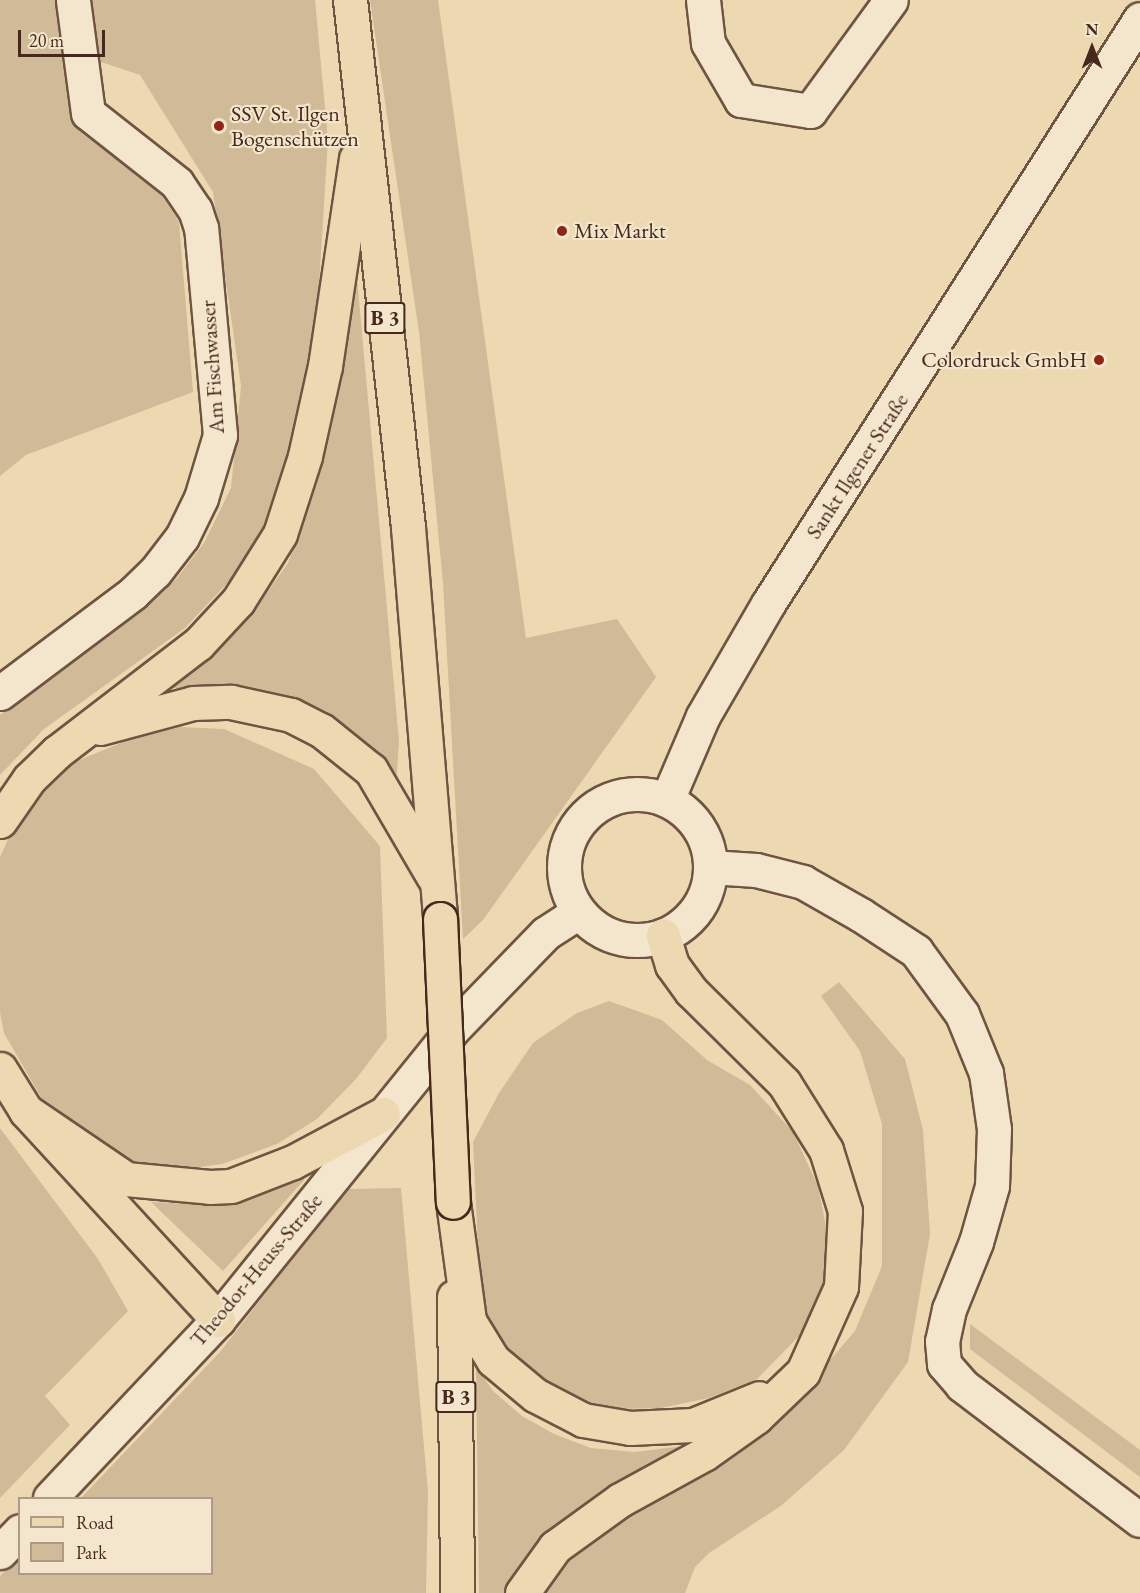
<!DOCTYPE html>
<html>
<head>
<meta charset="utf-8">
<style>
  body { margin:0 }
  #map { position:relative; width:1140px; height:1593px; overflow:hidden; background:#ecd8b1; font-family:"EB Garamond",serif }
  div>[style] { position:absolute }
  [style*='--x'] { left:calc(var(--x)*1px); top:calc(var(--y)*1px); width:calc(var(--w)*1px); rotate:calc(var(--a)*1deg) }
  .green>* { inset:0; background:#d0ba98 }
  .roads { filter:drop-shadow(2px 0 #705442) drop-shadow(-2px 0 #705442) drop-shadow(0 2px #705442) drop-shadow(0 -2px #705442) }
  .minor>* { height:33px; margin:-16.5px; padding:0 16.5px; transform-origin:16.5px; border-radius:16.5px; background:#f3e6cc }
  .minor>.ring { margin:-16.5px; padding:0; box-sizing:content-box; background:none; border:33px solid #f3e6cc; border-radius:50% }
  .major>* { height:33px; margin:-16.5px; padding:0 16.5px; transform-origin:16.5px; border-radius:16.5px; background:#ecd8b1 }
  .bridges { filter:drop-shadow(2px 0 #46281d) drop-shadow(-2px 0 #46281d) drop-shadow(0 2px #46281d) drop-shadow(0 -2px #46281d) }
  .major-bridge>* { height:33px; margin:-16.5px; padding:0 16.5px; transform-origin:16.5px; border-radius:16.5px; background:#ecd8b1 }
  .dots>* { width:16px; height:16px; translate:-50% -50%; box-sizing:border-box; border:3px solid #f3e6cc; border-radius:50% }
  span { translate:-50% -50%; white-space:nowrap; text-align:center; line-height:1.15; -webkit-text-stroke:4.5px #f3e6cc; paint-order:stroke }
  .shield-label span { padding:2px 4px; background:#f3e6cc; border:2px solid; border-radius:4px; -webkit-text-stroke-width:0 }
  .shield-label { font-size:21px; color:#46281d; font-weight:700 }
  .poi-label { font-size:22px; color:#46281d }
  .left { translate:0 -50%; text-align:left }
  .right { translate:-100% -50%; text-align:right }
  .street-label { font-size:22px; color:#46281d }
  .legend { position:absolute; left:18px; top:1497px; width:195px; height:78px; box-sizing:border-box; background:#f3e6cc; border:2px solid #ae9a86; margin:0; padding:8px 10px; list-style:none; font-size:18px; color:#46281d }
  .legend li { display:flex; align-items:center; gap:12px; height:30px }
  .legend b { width:30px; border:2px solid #ae9a86 }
  .north { position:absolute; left:1062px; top:18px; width:60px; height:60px; -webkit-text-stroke:4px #f3e6cc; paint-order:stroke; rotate:0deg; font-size:16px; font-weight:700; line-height:24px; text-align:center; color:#46281d }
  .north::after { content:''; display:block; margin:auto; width:21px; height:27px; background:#46281d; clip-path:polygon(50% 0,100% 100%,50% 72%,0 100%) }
  .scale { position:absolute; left:18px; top:30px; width:87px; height:27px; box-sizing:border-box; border:3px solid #46281d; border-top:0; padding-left:8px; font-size:18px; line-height:21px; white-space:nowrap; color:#46281d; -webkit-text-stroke:4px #f3e6cc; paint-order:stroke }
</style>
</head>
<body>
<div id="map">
  <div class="green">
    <i style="clip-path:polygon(0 0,315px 0,328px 140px,318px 302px,298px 421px,284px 478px,260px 536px,234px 576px,185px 628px,44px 729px,0 775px,0 715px,58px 668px,147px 607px,177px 578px,204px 543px,231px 488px,241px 386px,213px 192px,140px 75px,95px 60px,101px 102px,179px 222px,193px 392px,26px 455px,0 476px)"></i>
    <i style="clip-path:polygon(370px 0,438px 0,526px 638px,617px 619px,656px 677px,483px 920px,463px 939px,443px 583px,419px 332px)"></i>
    <i style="clip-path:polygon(356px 267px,399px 741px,396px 786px,380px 765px,164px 684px,214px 650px,256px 608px,288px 563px,309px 505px,328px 429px,350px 268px)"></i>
    <i style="clip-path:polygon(180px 727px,224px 729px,314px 769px,380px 846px,387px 1038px,356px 1079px,317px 1119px,277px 1144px,222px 1164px,171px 1171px,105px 1153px,47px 1108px,4px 1033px,0 1012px,0 857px,17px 820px,72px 763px,133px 738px)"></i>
    <i style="clip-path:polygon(839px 982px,905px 1059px,923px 1130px,930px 1234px,908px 1362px,844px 1450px,782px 1505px,709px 1553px,695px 1567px,685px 1593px,537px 1593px,569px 1552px,798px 1397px,855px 1331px,882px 1266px,882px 1124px,860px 1051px,821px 996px)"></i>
    <i style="clip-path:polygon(609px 1001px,662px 1020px,707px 1060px,750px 1085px,793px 1132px,818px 1186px,828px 1237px,825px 1289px,799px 1336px,757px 1379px,709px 1398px,661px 1408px,615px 1409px,572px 1399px,528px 1373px,503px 1349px,481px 1311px,473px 1142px,499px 1093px,533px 1043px,577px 1013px)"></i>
    <i style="clip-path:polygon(0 1128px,98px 1259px,128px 1311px,45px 1396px,70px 1425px,0 1498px)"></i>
    <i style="clip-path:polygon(303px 1176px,304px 1180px,223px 1271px,151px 1202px,211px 1205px,245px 1199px)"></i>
    <i style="clip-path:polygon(401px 1188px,428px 1492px,426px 1593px,0 1593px,0 1576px,19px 1557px,20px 1574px,212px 1574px,212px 1498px,81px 1498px,220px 1352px,347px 1189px)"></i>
    <i style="clip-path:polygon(970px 1324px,1140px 1450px,1140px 1477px,970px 1349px)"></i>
    <i style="clip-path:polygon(476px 1366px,493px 1391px,522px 1416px,554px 1434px,591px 1448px,635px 1452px,683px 1446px,506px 1593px,479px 1593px)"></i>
  </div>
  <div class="roads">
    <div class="minor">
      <i style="--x:703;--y:0;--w:43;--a:83.4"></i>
      <i style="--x:708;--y:43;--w:66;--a:59.9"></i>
      <i style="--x:741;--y:100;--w:70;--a:9.1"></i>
      <i style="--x:810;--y:111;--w:137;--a:-53.9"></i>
      <i style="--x:0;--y:693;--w:166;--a:-36.9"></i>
      <i style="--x:133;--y:593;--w:30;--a:-44"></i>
      <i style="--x:155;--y:572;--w:44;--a:-52.4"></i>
      <i style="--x:182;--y:537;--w:43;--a:-64"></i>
      <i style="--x:201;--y:498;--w:66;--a:-73.2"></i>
      <i style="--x:220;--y:435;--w:208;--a:-95.2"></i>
      <i style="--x:201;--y:228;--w:19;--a:-108"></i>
      <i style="--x:195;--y:210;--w:32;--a:-124"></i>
      <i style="--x:177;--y:183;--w:113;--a:-141.8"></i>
      <i style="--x:88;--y:113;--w:114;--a:-97.6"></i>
      <i class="ring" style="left:564px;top:794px;width:113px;height:113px"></i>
      <i style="--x:667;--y:800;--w:91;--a:-66.8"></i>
      <i style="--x:703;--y:716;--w:129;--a:-59.9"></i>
      <i style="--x:768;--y:604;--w:693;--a:-57.55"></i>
      <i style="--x:710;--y:867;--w:46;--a:3.7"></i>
      <i style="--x:756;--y:870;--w:49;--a:14.3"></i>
      <i style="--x:803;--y:882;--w:67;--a:29.6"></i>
      <i style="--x:861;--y:915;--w:66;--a:33.2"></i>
      <i style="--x:916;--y:951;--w:78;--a:53.9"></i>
      <i style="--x:962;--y:1014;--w:64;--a:67.9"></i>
      <i style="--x:986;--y:1073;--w:57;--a:81.9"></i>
      <i style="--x:994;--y:1129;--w:57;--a:92"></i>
      <i style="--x:992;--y:1186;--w:58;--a:105.9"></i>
      <i style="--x:976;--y:1242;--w:72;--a:111.9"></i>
      <i style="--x:949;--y:1309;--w:33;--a:102"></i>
      <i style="--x:942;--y:1341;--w:23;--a:85"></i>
      <i style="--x:944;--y:1364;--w:28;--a:49"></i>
      <i style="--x:962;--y:1385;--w:223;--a:37.2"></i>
      <i style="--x:50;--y:1498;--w:245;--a:-46.7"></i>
      <i style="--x:218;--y:1320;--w:371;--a:-51.1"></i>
      <i style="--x:451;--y:1031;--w:136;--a:-45.9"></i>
      <i style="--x:546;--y:933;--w:38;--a:-33"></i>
      <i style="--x:0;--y:1552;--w:29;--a:-46"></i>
    </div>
    <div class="major">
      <i style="--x:350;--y:0;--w:530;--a:83.72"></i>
      <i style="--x:408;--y:527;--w:393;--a:85.3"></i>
      <i style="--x:100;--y:728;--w:96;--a:-15"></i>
      <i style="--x:193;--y:703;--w:38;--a:-2"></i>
      <i style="--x:231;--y:702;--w:61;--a:12.2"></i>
      <i style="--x:291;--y:715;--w:34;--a:27"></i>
      <i style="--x:321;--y:730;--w:64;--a:38.7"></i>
      <i style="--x:371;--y:770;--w:123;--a:59.7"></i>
      <i style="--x:0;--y:821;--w:51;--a:-55.4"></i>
      <i style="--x:29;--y:779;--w:39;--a:-44"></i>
      <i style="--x:57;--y:752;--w:178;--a:-37.5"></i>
      <i style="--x:198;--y:644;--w:59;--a:-47.1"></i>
      <i style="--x:238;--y:601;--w:79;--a:-57.9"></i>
      <i style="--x:280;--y:534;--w:82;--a:-72.2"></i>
      <i style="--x:305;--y:456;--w:92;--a:-77.5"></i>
      <i style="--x:325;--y:366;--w:210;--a:-81.5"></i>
      <i style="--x:0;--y:1069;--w:49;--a:58.2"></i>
      <i style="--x:26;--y:1111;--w:284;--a:47.4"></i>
      <i style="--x:26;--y:1111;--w:121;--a:34.2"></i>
      <i style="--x:126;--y:1179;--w:84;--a:5.4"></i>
      <i style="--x:210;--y:1187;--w:21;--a:-3"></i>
      <i style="--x:231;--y:1186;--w:66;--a:-21.2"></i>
      <i style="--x:293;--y:1162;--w:102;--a:-28.1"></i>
      <i style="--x:453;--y:1202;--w:120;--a:82.3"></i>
      <i style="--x:469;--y:1321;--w:46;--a:58.4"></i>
      <i style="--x:493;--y:1360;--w:55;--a:39.8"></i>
      <i style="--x:535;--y:1395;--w:54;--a:27.5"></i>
      <i style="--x:583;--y:1420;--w:48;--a:9.7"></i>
      <i style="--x:630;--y:1428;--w:63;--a:-2.7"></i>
      <i style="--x:693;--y:1425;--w:71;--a:-22.2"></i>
      <i style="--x:454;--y:1297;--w:296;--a:89.4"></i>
      <i style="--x:522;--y:1593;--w:57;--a:-54.3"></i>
      <i style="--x:555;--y:1547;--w:80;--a:-35.9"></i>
      <i style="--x:620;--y:1500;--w:96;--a:-28.7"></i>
      <i style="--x:704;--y:1454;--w:64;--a:-35.4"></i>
      <i style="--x:756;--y:1417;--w:65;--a:-43.8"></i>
      <i style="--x:803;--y:1372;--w:93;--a:-65.9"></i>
      <i style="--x:841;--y:1287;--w:76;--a:-87"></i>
      <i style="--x:845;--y:1211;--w:64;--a:-107.3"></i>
      <i style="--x:826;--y:1150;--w:79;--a:-122.1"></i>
      <i style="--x:784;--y:1083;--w:131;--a:-135.3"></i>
      <i style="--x:691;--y:991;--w:32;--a:-126"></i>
      <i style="--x:672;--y:965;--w:31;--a:-107"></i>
    </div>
  </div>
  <div class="bridges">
    <div class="major-bridge">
      <i style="--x:440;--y:919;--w:283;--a:87.4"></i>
    </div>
  </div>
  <div class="dots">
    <i style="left:219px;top:126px;background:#8f2418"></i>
    <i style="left:562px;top:231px;background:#8f2418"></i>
    <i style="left:1099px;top:360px;background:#8f2418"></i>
  </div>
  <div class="shield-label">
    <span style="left:385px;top:318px">B 3</span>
    <span style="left:456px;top:1397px">B 3</span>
  </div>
  <div class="poi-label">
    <span class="left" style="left:231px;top:126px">SSV St. Ilgen<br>Bogenschützen</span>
    <span class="left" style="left:574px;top:231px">Mix Markt</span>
    <span class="right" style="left:1087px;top:360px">Colordruck GmbH</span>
  </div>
  <div class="street-label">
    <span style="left:212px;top:367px;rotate:-94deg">Am Fischwasser</span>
    <span style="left:857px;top:466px;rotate:-57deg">Sankt Ilgener Straße</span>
    <span style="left:256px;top:1270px;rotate:-50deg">Theodor-Heuss-Straße</span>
  </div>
  <ul class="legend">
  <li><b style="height:8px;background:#ecd8b1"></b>Road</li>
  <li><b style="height:16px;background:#d0ba98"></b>Park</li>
  </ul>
  <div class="north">N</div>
  <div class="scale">20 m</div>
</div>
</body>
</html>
